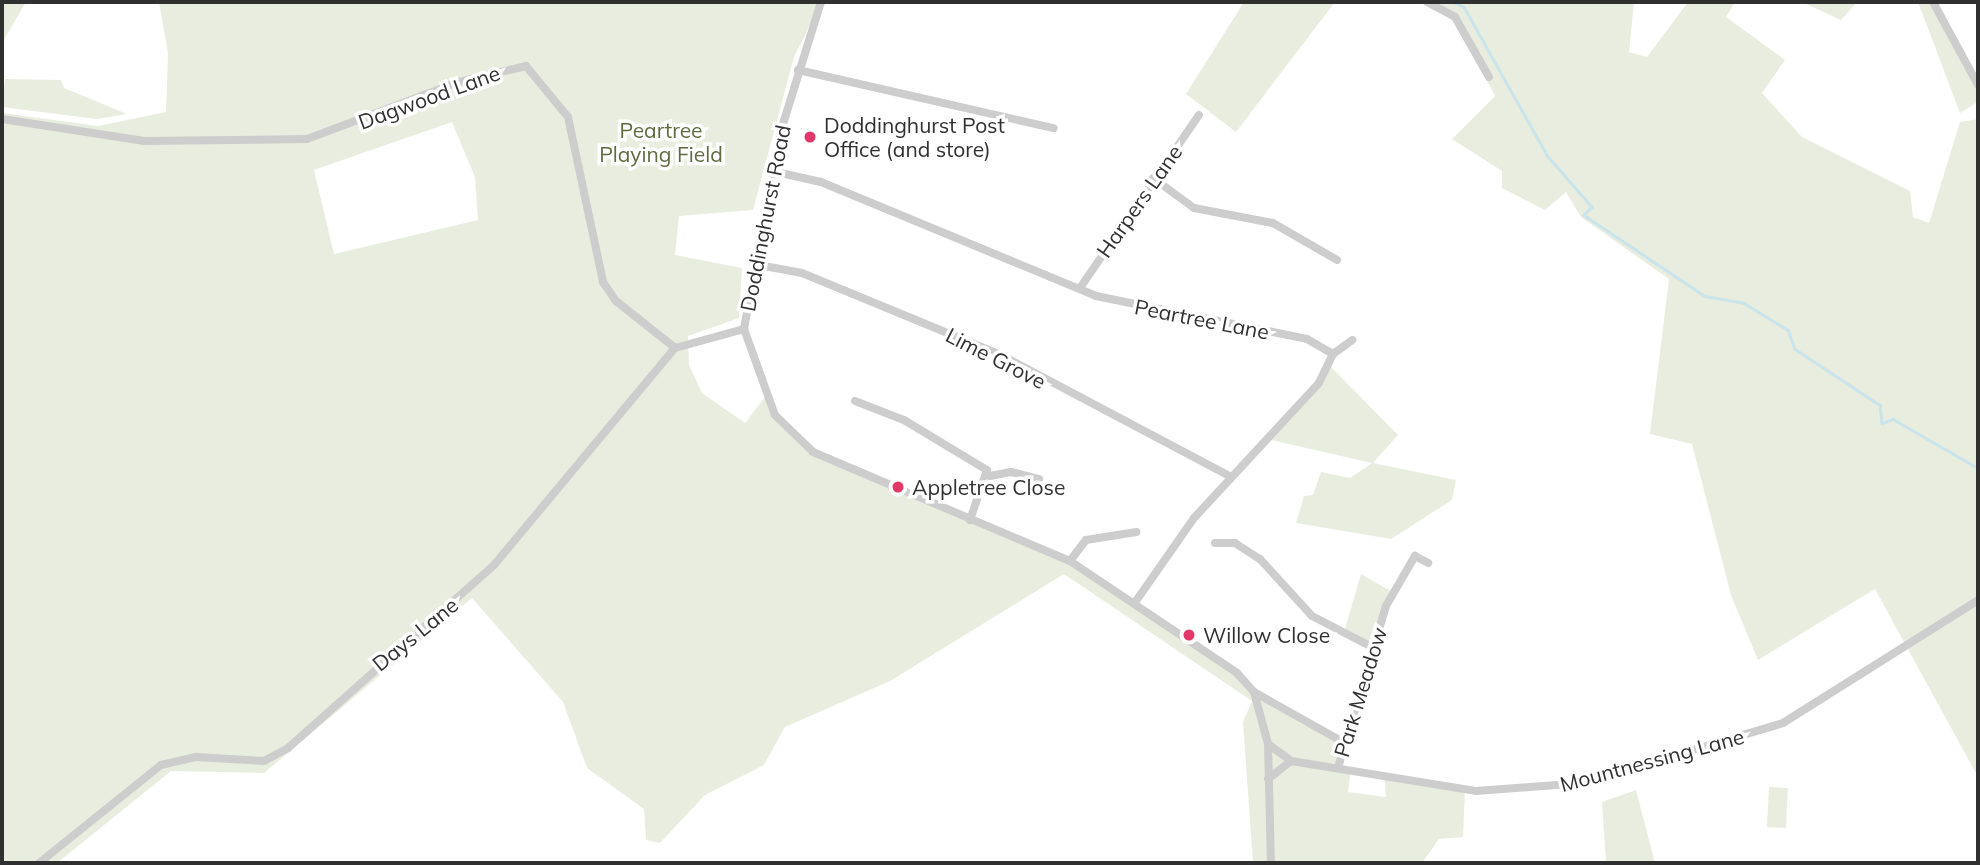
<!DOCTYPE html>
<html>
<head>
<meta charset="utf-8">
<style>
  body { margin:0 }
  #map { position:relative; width:1980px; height:865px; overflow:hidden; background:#fff; font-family:Mulish,sans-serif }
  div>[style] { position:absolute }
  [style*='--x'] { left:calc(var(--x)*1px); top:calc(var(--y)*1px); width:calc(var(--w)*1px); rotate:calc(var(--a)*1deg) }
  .green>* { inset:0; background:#e9eddf; transform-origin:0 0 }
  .stream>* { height:2.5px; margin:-1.25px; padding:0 1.25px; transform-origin:1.25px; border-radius:1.25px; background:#c9e4ea }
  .minor>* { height:8px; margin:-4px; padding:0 4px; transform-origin:4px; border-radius:4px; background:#cdcdcd }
  .dots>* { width:19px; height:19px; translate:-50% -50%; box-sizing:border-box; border:4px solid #fff; border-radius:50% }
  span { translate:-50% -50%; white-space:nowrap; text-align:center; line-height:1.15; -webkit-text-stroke:7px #fff; paint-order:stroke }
  .street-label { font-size:21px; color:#303030 }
  .poi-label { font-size:21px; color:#303030 }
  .left { translate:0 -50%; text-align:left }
  .park-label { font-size:21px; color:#5d6c3e }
  .frame { position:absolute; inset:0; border:4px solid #303030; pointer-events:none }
</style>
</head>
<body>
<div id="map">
  <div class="green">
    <i style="clip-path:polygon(2px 2px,26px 2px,2px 43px)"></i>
    <i style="clip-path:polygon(evenodd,159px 2px,821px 2px,794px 57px,753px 210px,679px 216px,675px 255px,742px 268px,739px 318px,688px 336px,689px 365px,702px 393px,745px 423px,765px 397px,799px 443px,1070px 561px,1119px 589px,1301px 723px,1343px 742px,1338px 767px,1351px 769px,1348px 792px,1386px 797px,1384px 773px,1465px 789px,1463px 837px,1439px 839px,1422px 863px,1253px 863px,1243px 722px,1252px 701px,1064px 574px,890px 681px,785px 727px,764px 765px,705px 795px,660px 843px,646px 840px,644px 809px,587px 768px,563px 702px,472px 598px,264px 773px,171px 771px,57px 863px,2px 863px,2px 113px,98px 126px,166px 112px,168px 53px,159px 2px,452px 122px,475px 177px,478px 220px,334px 254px,314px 170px,452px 122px)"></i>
    <i style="clip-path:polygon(1244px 2px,1335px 2px,1236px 132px,1186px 94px)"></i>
    <i style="clip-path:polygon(1427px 2px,1634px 2px,1629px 52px,1647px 57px,1688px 2px,1735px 2px,1726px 17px,1785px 60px,1762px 93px,1802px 137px,1910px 191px,1913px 217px,1929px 223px,1960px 122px,1978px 119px,1978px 777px,1875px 589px,1758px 660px,1731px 595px,1692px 444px,1650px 434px,1669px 279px,1581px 217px,1566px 192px,1545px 210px,1502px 188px,1502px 171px,1452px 139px,1495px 96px,1455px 17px)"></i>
    <i style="clip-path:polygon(1802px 2px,1857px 2px,1841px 20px)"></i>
    <i style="clip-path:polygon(1918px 2px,1933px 2px,1978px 85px,1976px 103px,1960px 113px)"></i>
    <i style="clip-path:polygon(5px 79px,61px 80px,64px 88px,127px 114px,97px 119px,2px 107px)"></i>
    <i style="clip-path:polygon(1330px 366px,1398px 435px,1373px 463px,1456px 480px,1452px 500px,1391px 539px,1296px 523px,1304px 496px,1313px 495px,1321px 472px,1350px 478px,1372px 463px,1267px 439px)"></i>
    <i style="clip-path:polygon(1361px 574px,1394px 593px,1372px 647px,1343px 636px)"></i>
    <i style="left:1769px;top:787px;width:19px;height:40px;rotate:3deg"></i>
    <i style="clip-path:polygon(1636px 790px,1655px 863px,1606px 863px,1602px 802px)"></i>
  </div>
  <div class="stream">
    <i style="--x:1454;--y:2;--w:11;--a:27"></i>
    <i style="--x:1464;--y:7;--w:170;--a:60.7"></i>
    <i style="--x:1547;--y:155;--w:69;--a:49.1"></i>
    <i style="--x:1592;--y:207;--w:11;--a:135"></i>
    <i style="--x:1584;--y:215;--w:146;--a:33.8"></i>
    <i style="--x:1705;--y:296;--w:40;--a:10"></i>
    <i style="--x:1744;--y:303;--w:52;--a:31.5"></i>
    <i style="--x:1788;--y:330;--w:20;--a:70"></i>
    <i style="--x:1795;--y:349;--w:102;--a:33.4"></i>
    <i style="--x:1880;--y:405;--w:18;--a:84"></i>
    <i style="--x:1882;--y:423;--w:12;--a:-20"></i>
    <i style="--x:1893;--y:419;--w:98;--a:30"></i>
  </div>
  <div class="minor">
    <i style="--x:821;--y:2;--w:128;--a:107.3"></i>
    <i style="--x:783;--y:124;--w:209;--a:100.8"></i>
    <i style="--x:744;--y:329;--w:91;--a:70.2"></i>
    <i style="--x:775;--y:415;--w:53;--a:44.2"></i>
    <i style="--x:813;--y:452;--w:279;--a:23"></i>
    <i style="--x:1070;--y:561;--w:201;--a:33.8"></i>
    <i style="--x:1237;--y:673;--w:25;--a:48"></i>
    <i style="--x:1254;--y:692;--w:54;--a:74.9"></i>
    <i style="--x:1268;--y:744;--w:119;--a:88.6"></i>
    <i style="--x:1427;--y:2;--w:32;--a:28"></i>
    <i style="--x:1455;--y:17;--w:69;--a:60.5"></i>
    <i style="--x:1933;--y:2;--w:94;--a:61.5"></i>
    <i style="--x:798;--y:70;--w:262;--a:12.8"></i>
    <i style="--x:2;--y:119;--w:144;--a:8.8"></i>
    <i style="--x:144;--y:141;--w:163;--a:-0.7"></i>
    <i style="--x:307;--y:139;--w:162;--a:-20.6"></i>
    <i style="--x:459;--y:82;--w:69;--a:-13.4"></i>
    <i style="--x:526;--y:66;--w:66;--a:50.5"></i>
    <i style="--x:568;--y:117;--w:169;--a:78"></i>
    <i style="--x:603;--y:282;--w:23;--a:56"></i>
    <i style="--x:616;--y:301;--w:75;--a:38.5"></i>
    <i style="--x:772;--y:171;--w:50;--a:12.7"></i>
    <i style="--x:821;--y:182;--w:298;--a:22.5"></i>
    <i style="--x:1096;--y:296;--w:215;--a:11.5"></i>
    <i style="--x:1307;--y:339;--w:30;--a:30"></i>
    <i style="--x:1333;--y:354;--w:32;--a:116"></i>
    <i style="--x:1319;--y:383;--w:184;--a:132.8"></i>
    <i style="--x:1194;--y:518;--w:101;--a:124.9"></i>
    <i style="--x:1153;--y:178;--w:51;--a:36.2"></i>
    <i style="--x:1194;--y:208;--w:80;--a:10.8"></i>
    <i style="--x:1273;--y:223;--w:74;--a:30"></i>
    <i style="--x:753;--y:264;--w:50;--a:10.4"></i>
    <i style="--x:802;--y:273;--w:215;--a:22.4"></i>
    <i style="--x:1001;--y:355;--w:259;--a:27.9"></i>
    <i style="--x:1080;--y:288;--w:210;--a:-55.5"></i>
    <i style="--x:1333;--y:354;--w:24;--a:-36"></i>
    <i style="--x:855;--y:401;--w:53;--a:21.2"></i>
    <i style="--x:904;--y:420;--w:97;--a:31.1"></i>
    <i style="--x:987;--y:470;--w:53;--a:108.8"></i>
    <i style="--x:990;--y:476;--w:21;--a:-11"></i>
    <i style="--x:1011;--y:472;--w:29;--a:14"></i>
    <i style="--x:1215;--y:543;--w:20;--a:0"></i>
    <i style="--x:1235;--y:543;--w:30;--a:33"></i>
    <i style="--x:1260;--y:559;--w:77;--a:47.6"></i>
    <i style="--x:1312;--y:616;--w:68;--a:27.3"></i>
    <i style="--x:1070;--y:561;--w:26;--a:-53"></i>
    <i style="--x:1086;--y:540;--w:51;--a:-9.1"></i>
    <i style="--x:1254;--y:692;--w:102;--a:29.3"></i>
    <i style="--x:1268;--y:744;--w:29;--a:36"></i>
    <i style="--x:1291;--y:761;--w:187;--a:9.2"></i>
    <i style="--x:1476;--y:791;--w:106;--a:-4.3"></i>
    <i style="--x:1582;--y:783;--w:210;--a:-16.6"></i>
    <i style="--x:1783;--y:723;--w:231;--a:-32.2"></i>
    <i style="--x:1338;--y:768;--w:169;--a:-73.5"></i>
    <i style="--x:1386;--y:606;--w:58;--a:-59.9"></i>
    <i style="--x:1415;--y:556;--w:15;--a:28"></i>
    <i style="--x:1268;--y:779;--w:29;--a:-38"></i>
    <i style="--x:39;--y:863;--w:156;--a:-38.8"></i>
    <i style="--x:161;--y:765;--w:36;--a:-13"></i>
    <i style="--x:196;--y:757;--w:68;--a:3.4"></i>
    <i style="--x:264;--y:761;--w:27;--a:-28"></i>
    <i style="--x:288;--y:748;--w:276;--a:-41.6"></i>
    <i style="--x:494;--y:565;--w:283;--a:-50.2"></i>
    <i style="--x:675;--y:348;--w:72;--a:-15.4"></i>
  </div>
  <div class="dots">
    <i style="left:810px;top:137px;background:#e23869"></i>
    <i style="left:898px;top:487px;background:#e23869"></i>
    <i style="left:1189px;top:635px;background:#e23869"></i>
  </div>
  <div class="street-label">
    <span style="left:429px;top:97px;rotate:-20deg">Dagwood Lane</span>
    <span style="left:1139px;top:201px;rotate:-55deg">Harpers Lane</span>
    <span style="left:765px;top:218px;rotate:-79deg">Doddinghurst Road</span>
    <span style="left:1202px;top:319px;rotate:11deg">Peartree Lane</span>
    <span style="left:996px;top:358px;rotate:27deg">Lime Grove</span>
    <span style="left:415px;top:634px;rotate:-39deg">Days Lane</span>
    <span style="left:1360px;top:692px;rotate:-73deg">Park Meadow</span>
    <span style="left:1652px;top:760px;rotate:-15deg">Mountnessing Lane</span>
  </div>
  <div class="poi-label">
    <span class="left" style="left:824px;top:137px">Doddinghurst Post<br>Office (and store)</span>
    <span class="left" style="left:912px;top:487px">Appletree Close</span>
    <span class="left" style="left:1203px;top:635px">Willow Close</span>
  </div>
  <div class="park-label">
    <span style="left:661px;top:142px">Peartree<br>Playing Field</span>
  </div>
  <div class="frame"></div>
</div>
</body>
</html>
